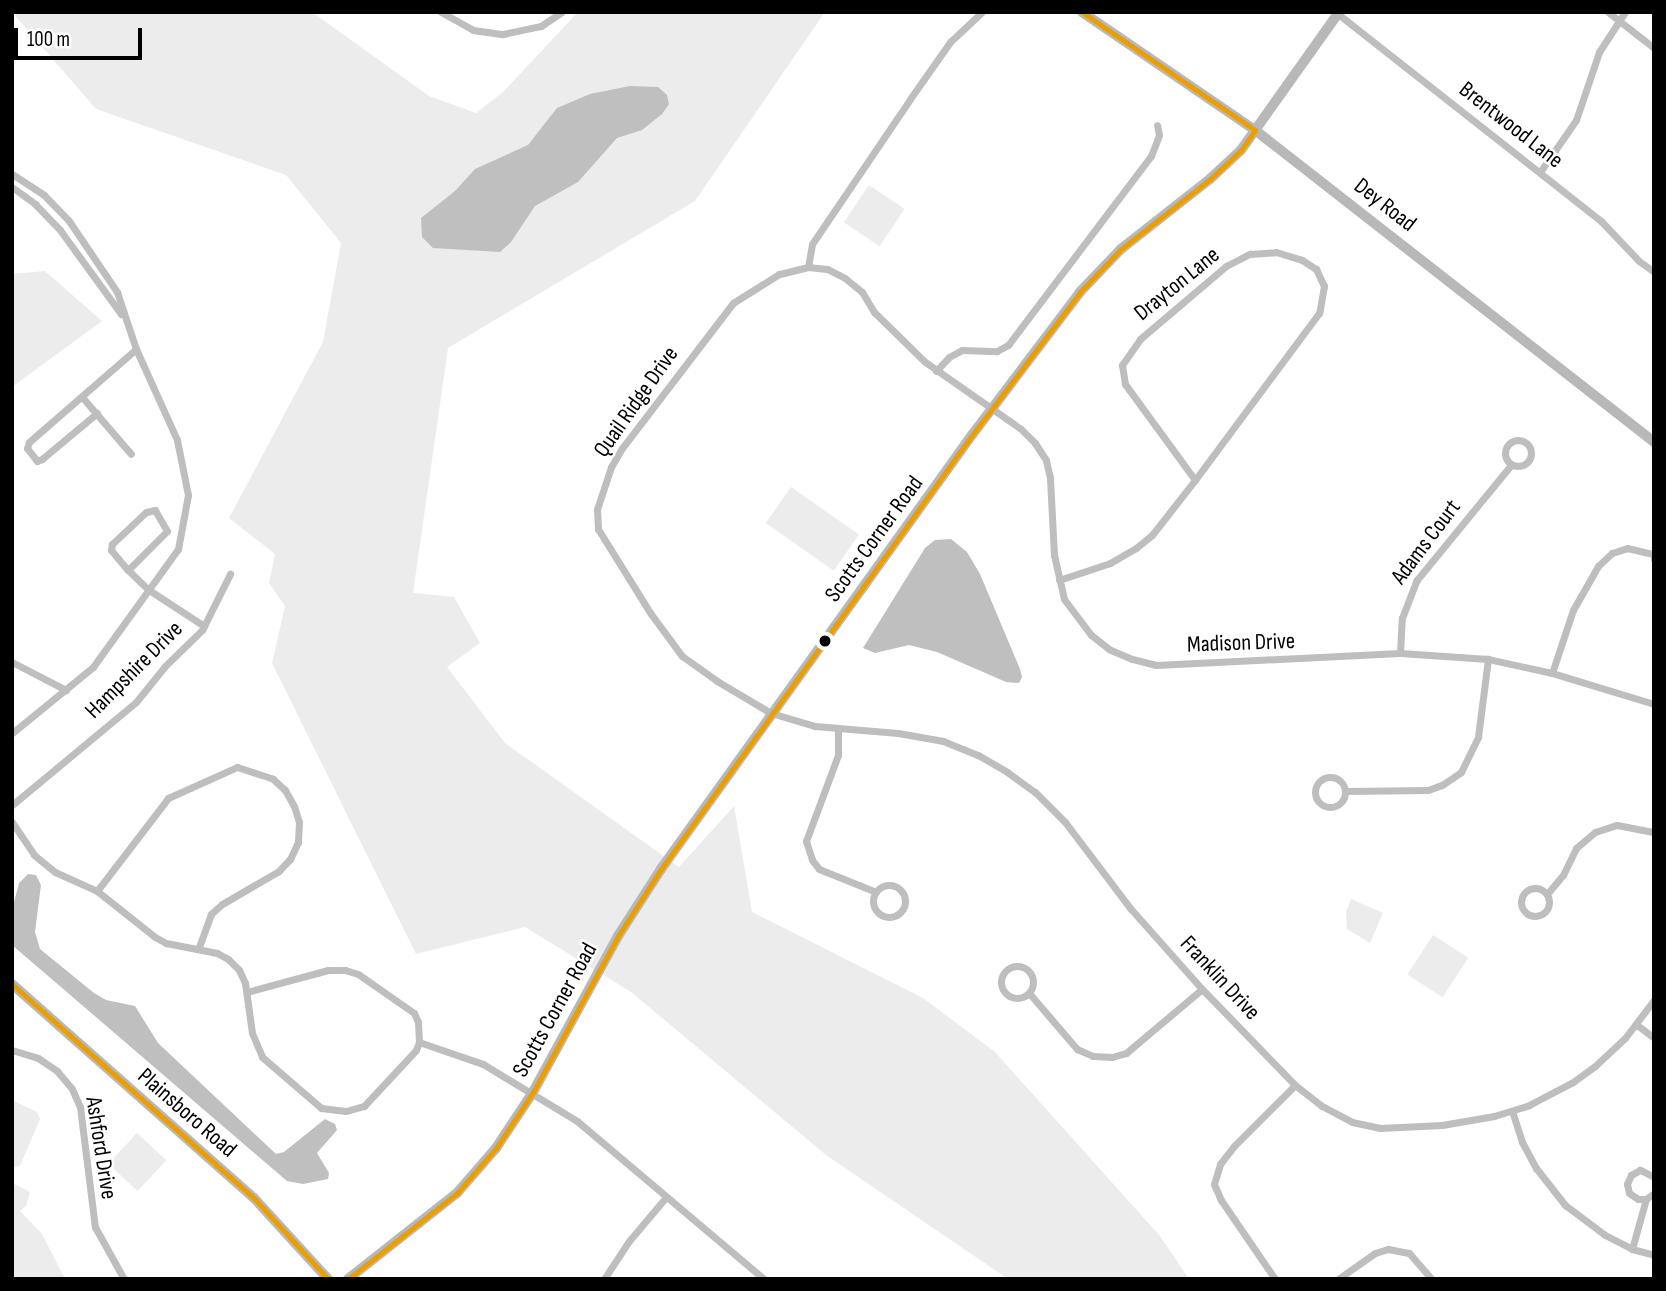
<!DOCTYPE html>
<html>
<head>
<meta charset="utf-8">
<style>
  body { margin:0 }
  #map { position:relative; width:1666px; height:1291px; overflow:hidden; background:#fff; font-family:"Sofia Sans Condensed",sans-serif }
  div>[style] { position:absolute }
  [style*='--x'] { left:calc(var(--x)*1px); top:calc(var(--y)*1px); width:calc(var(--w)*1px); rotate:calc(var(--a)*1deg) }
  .green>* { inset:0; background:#ececec; transform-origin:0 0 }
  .water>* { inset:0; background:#bfbfbf }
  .street>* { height:7px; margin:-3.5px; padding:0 3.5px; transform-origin:3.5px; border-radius:3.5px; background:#bebebe }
  .street>.ring { margin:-3.5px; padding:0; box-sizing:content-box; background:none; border:7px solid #bebebe; border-radius:50% }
  .secondary>* { height:10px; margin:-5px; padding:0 5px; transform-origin:5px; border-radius:5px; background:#b8b8b8 }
  .bus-1>* { height:5px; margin:-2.5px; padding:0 2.5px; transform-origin:2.5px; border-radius:2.5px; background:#eb9e00 }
  .dots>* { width:19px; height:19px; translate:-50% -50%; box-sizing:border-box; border:4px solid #fff; border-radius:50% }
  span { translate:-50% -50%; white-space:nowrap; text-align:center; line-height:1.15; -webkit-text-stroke:5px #fff; paint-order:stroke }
  .street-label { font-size:23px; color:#000 }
  .frame { position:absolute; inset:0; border:14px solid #000; pointer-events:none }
  .scale { position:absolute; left:14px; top:28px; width:128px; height:32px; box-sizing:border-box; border:4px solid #000; border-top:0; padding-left:9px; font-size:21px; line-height:24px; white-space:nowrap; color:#000; -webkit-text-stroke:5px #fff; paint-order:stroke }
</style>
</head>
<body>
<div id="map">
  <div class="green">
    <i style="clip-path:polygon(12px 12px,312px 12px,429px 96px,476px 113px,503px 92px,578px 12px,825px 12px,695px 201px,448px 348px,413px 593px,454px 597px,480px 643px,447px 667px,505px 743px,679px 867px,734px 806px,752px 912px,923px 998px,995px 1052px,1160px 1236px,1189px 1279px,1008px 1279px,826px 1155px,631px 992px,525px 927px,416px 954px,272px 663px,285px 606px,269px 583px,275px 554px,229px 518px,323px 342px,341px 243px,286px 175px,96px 109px)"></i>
    <i style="left:869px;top:185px;width:43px;height:45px;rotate:34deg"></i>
    <i style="clip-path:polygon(45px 271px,102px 321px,12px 387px,12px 274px)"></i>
    <i style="left:791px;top:487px;width:83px;height:44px;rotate:35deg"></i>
    <i style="clip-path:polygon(1351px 899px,1383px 913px,1370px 943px,1347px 929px,1346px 912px)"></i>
    <i style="left:1433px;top:935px;width:42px;height:47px;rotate:33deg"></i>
    <i style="clip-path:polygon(12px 1100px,37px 1112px,40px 1119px,20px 1166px,12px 1168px)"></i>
    <i style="left:137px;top:1133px;width:40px;height:42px;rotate:43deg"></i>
    <i style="clip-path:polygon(12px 1183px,30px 1192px,26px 1206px,20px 1211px,42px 1234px,65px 1279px,12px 1279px)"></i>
  </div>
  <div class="water">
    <i style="clip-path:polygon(630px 86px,658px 87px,667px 95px,669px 104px,662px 114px,642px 130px,617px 138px,578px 182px,535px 206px,511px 242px,500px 252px,433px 248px,422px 237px,421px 218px,455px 191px,475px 169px,528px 145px,557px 108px,590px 94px)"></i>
    <i style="clip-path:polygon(951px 539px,967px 552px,980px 574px,1020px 669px,1022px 677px,1019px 683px,1006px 682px,937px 652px,909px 645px,875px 653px,863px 648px,925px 548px,935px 540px)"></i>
    <i style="clip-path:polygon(28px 874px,36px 875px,41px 885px,35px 932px,40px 949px,94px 993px,106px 1000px,135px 1006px,158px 1043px,276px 1154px,284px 1152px,325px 1119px,335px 1124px,337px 1130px,317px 1153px,329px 1173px,328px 1179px,303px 1184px,287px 1181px,12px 945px,12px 910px,19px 883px)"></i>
  </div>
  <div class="street">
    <i style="--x:441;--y:12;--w:37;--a:29"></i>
    <i style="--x:473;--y:30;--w:30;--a:8"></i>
    <i style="--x:503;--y:34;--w:39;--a:-12"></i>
    <i style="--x:541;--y:26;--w:25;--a:-34"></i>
    <i style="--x:1608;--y:12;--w:58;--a:38"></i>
    <i style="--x:1338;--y:14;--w:335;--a:38.2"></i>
    <i style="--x:1601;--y:221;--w:55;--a:46.5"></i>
    <i style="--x:1639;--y:261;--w:19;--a:36"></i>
    <i style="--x:1540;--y:172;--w:63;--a:-55.3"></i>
    <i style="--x:1576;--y:120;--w:72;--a:-71.3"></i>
    <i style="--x:1599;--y:52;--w:48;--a:-57"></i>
    <i style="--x:12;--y:174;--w:38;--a:33"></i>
    <i style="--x:44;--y:195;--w:36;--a:46"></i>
    <i style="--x:69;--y:221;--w:86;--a:55.9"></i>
    <i style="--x:117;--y:292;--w:60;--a:71.6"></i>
    <i style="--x:136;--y:349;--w:100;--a:65.7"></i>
    <i style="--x:177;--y:440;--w:56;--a:78.7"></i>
    <i style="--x:188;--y:495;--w:55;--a:100.5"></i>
    <i style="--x:178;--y:549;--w:145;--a:125.8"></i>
    <i style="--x:93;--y:667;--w:104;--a:140.8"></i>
    <i style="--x:12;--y:187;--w:29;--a:36"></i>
    <i style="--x:35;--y:204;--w:36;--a:46"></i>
    <i style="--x:60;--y:230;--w:104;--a:54"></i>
    <i style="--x:1276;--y:252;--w:27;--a:17"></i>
    <i style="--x:1302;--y:260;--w:17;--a:33"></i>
    <i style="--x:1316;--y:269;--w:19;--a:65"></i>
    <i style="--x:1324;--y:286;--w:27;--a:100"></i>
    <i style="--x:1319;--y:313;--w:208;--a:126.6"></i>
    <i style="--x:1195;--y:480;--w:119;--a:-126.1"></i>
    <i style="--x:1125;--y:384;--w:19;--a:-99"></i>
    <i style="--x:1122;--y:365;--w:32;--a:-55"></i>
    <i style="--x:1140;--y:339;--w:113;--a:-40.3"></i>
    <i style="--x:1226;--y:266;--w:27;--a:-27"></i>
    <i style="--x:1250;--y:254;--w:26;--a:-4"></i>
    <i style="--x:808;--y:267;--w:23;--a:-80"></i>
    <i style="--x:812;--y:244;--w:175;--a:-55.9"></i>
    <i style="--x:910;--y:99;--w:70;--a:-54.9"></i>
    <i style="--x:950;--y:42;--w:44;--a:-43.2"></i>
    <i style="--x:936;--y:371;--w:19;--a:-47"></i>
    <i style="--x:949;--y:357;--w:15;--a:-28"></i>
    <i style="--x:962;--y:350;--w:35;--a:2"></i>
    <i style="--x:997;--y:351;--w:13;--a:-29"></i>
    <i style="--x:1008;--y:345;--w:237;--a:-52.9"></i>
    <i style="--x:1151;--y:156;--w:22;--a:-69"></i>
    <i style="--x:1159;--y:135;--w:10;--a:-101"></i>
    <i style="--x:82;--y:397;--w:75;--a:49.3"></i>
    <i style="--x:97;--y:413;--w:72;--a:140.1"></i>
    <i style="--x:42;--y:459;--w:5;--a:158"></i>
    <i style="--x:37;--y:461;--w:16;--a:-128"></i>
    <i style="--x:27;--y:448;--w:6;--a:-72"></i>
    <i style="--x:29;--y:442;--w:142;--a:-41"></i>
    <i class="ring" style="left:1505px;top:440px;width:19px;height:19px"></i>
    <i style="--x:128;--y:570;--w:55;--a:-45"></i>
    <i style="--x:167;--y:531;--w:24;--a:-120"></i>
    <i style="--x:155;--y:510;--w:9;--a:167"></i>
    <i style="--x:146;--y:512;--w:47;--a:136.7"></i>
    <i style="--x:112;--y:544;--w:6;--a:99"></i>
    <i style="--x:111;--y:550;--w:26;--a:50"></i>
    <i style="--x:128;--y:570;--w:29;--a:44"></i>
    <i style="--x:149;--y:590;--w:66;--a:33.2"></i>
    <i style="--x:1059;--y:580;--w:54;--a:-18.4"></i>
    <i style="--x:1110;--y:563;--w:30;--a:-30"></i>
    <i style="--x:1136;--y:548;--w:21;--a:-39"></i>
    <i style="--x:1152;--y:535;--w:70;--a:-52"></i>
    <i style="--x:1400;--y:653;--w:35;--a:-87"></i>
    <i style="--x:1402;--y:618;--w:40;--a:-69"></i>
    <i style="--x:1416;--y:581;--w:150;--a:-50.7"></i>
    <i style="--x:12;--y:662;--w:61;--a:27.4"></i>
    <i style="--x:1552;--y:673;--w:66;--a:-71.6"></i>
    <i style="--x:1573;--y:610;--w:51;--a:-60.4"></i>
    <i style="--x:1598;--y:566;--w:19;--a:-43"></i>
    <i style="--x:1612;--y:553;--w:16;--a:-18"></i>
    <i style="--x:1627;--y:548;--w:28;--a:13"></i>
    <i style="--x:1654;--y:554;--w:5;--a:90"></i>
    <i style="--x:1654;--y:704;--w:107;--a:-163.1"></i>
    <i style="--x:1552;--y:673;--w:66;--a:-167.7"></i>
    <i style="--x:1488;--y:659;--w:88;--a:-176.1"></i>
    <i style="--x:1400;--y:653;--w:244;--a:177.2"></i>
    <i style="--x:1156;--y:665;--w:25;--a:-166"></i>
    <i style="--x:1132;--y:659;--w:25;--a:-157"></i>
    <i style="--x:1109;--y:649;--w:23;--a:-142"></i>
    <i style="--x:1091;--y:635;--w:45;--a:-126.9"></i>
    <i style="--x:1064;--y:599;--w:45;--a:-102.8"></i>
    <i style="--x:1054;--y:555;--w:77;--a:-93"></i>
    <i style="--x:1050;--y:478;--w:18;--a:-103"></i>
    <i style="--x:1046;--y:460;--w:20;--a:-123"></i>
    <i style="--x:1035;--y:443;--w:20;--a:-135"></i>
    <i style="--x:1021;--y:429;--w:118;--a:-145"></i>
    <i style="--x:924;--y:361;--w:70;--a:-135.6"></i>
    <i style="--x:874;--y:312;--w:23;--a:-121"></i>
    <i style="--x:862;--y:292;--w:22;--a:-141"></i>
    <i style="--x:845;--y:278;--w:20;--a:-153"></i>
    <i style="--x:827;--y:269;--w:19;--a:-174"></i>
    <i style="--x:808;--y:267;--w:30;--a:166"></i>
    <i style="--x:779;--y:274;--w:54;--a:147.8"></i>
    <i style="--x:733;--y:303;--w:183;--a:127.4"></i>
    <i style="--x:622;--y:448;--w:22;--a:120"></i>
    <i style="--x:611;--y:467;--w:44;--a:108.4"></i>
    <i style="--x:597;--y:509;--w:20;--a:87"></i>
    <i style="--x:598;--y:529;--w:100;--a:58.1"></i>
    <i style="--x:651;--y:614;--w:52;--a:53.6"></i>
    <i style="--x:682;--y:656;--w:43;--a:35.5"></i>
    <i style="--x:717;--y:681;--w:63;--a:30.7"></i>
    <i style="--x:771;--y:713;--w:46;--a:16.5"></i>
    <i style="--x:815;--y:726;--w:83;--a:4.8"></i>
    <i style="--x:898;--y:733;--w:46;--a:10.1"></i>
    <i style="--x:943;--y:741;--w:38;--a:22"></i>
    <i style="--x:978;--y:755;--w:34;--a:30"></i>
    <i style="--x:1007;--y:772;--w:34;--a:36"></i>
    <i style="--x:1035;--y:792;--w:42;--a:45"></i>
    <i style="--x:1065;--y:822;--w:108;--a:52.9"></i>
    <i style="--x:1130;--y:908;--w:108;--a:48.4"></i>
    <i style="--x:1202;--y:989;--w:134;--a:45.9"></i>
    <i style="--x:1295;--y:1085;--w:34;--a:38"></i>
    <i style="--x:1322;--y:1106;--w:34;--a:28"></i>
    <i style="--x:1352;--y:1122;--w:29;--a:12"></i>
    <i style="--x:1380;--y:1128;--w:62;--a:-2.8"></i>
    <i style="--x:1442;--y:1125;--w:53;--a:-9.8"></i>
    <i style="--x:1494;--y:1116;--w:37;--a:-17"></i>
    <i style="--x:1529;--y:1105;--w:50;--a:-27.6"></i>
    <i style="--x:1573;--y:1082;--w:27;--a:-36"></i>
    <i style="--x:1595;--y:1066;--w:41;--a:-43"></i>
    <i style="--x:1625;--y:1038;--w:48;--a:-52.7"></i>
    <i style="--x:838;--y:729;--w:26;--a:90"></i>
    <i style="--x:838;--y:755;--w:92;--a:110.4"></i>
    <i style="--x:806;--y:841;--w:20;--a:72"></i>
    <i style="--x:812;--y:860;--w:11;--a:52"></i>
    <i style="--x:819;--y:869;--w:61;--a:22"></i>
    <i class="ring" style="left:1315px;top:777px;width:23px;height:23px"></i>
    <i style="--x:1345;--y:791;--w:83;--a:-0.7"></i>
    <i style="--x:1428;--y:790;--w:15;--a:-20"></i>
    <i style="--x:1442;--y:785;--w:23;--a:-34"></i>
    <i style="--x:1461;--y:772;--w:39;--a:-64"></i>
    <i style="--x:1478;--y:737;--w:79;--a:-82.7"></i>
    <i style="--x:12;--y:805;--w:161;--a:-39.7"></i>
    <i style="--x:136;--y:702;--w:46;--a:-51.1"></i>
    <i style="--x:165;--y:666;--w:52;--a:-44.2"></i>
    <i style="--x:202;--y:630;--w:63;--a:-63.4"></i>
    <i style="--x:12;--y:822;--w:40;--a:56"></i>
    <i style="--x:34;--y:855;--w:27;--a:39"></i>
    <i style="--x:55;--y:872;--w:46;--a:24.3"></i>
    <i style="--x:97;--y:891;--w:74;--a:38.4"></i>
    <i style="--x:155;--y:937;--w:13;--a:29"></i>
    <i style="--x:166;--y:943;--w:52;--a:11.1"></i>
    <i style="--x:217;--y:953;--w:13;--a:29"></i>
    <i style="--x:228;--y:959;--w:16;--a:45"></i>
    <i style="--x:239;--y:970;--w:14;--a:65"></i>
    <i style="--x:245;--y:983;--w:50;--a:82"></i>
    <i style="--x:252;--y:1033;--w:26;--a:67"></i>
    <i style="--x:262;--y:1057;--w:78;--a:40.8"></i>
    <i style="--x:321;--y:1108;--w:25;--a:7"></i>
    <i style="--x:346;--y:1111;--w:19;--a:-16"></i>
    <i style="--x:364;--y:1106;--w:76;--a:-47.1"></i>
    <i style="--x:416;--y:1050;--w:9;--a:-69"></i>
    <i style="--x:419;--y:1042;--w:20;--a:-93"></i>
    <i style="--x:418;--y:1022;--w:10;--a:-114"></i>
    <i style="--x:414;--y:1013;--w:68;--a:-145.1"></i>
    <i style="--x:358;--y:974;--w:14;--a:-163"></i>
    <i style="--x:345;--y:970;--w:17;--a:180"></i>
    <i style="--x:328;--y:970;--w:84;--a:164.8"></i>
    <i class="ring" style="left:873px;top:885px;width:25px;height:25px"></i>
    <i class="ring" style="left:1521px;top:888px;width:21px;height:21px"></i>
    <i style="--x:97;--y:891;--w:117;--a:-52.6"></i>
    <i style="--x:168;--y:798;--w:76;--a:-24.2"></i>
    <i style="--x:237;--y:767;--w:38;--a:18"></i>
    <i style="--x:273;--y:779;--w:16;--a:43"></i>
    <i style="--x:285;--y:790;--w:18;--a:61"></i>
    <i style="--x:294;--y:806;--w:17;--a:73"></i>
    <i style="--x:299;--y:822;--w:20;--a:93"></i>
    <i style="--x:298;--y:842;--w:19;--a:115"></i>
    <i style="--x:290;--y:859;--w:16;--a:133"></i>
    <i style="--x:279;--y:871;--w:66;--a:149.9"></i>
    <i style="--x:222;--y:904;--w:15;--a:138"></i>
    <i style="--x:211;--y:914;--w:37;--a:110"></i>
    <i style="--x:1547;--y:894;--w:25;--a:-50"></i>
    <i style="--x:1563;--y:875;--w:30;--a:-64"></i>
    <i style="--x:1576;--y:848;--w:25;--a:-40"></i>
    <i style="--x:1595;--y:832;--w:23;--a:-18"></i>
    <i style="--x:1617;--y:825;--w:38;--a:11"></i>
    <i class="ring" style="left:1001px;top:966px;width:25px;height:25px"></i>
    <i style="--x:1029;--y:993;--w:74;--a:49.4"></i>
    <i style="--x:1077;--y:1049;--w:17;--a:24"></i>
    <i style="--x:1093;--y:1056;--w:19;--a:3"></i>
    <i style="--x:1112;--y:1057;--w:15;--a:-16"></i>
    <i style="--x:1126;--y:1053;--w:99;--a:-40.1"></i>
    <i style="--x:1637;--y:1025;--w:21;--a:37"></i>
    <i style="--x:419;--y:1042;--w:68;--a:19"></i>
    <i style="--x:483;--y:1064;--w:110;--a:31.2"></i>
    <i style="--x:577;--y:1121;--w:245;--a:40.2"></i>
    <i style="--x:12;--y:1050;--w:27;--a:17"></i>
    <i style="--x:38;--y:1058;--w:23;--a:34"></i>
    <i style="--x:57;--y:1071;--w:23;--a:50"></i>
    <i style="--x:72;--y:1089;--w:20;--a:66"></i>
    <i style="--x:80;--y:1107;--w:121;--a:82.9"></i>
    <i style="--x:95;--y:1227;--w:60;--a:60.9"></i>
    <i style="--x:1512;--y:1111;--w:33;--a:72"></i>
    <i style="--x:1522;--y:1142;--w:30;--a:62"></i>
    <i style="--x:1536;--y:1168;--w:47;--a:51.9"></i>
    <i style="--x:1565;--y:1205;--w:50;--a:36.9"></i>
    <i style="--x:1605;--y:1235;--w:30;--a:27"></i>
    <i style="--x:1632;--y:1249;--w:23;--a:15"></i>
    <i style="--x:1654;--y:1177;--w:16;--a:-153"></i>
    <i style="--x:1640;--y:1170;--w:10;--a:151"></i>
    <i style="--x:1631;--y:1175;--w:10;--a:114"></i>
    <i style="--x:1627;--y:1184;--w:9;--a:77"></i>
    <i style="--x:1629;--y:1193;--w:11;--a:34"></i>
    <i style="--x:1638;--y:1199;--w:8;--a:0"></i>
    <i style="--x:1646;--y:1199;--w:10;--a:-37"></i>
    <i style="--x:1632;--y:1249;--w:52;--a:-74.4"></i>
    <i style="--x:604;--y:1279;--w:45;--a:-56.7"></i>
    <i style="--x:629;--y:1241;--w:57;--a:-49.9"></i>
    <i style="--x:1275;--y:1279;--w:96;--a:-124.4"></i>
    <i style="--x:1221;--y:1200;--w:17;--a:-114"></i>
    <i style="--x:1214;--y:1184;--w:21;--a:-73"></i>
    <i style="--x:1220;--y:1164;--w:23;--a:-52"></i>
    <i style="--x:1234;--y:1146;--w:86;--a:-45"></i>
    <i style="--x:1338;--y:1279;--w:45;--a:-35.1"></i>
    <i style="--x:1375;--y:1253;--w:14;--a:-17"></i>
    <i style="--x:1388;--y:1249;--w:21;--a:11"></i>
    <i style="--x:1409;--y:1253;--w:35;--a:49"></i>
  </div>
  <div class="secondary">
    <i style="--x:1082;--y:12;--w:209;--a:34.3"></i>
    <i style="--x:1255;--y:130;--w:507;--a:38.02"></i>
    <i style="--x:12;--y:984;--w:323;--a:41.5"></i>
    <i style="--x:254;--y:1198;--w:110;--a:47.6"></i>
    <i style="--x:348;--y:1279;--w:139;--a:-38.3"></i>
    <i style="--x:457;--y:1193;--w:60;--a:-49.1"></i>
    <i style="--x:496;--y:1148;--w:67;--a:-56.5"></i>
    <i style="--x:533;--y:1092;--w:178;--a:-61.4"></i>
    <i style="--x:618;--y:936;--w:80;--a:-57.3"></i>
    <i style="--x:661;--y:869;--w:534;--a:-54.38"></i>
    <i style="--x:972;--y:435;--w:179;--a:-52.9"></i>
    <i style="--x:1080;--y:292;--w:59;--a:-46.4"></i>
    <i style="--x:1121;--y:249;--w:113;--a:-38.2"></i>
    <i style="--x:1210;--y:179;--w:42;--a:-43.1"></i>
    <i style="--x:1241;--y:150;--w:169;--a:-54.6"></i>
  </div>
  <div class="bus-1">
    <i style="--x:12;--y:984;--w:323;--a:41.5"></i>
    <i style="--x:254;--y:1198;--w:110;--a:47.6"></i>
    <i style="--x:348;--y:1279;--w:139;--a:-38.3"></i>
    <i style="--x:457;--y:1193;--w:60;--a:-49.1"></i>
    <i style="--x:496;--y:1148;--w:67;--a:-56.5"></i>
    <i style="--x:533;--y:1092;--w:178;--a:-61.4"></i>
    <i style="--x:618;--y:936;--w:80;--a:-57.3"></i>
    <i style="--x:661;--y:869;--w:534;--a:-54.38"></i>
    <i style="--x:972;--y:435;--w:179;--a:-52.9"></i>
    <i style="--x:1080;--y:292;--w:59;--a:-46.4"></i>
    <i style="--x:1121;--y:249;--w:113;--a:-38.2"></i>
    <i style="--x:1210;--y:179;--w:42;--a:-43.1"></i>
    <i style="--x:1241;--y:150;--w:24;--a:-55"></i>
    <i style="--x:1255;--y:130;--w:209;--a:-145.7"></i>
  </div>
  <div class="dots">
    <i style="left:825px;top:641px;background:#000"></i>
  </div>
  <div class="street-label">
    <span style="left:1511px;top:125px;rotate:38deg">Brentwood Lane</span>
    <span style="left:1385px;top:205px;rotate:38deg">Dey Road</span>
    <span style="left:1177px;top:284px;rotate:-39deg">Drayton Lane</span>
    <span style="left:636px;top:402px;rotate:-55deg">Quail Ridge Drive</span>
    <span style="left:874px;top:539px;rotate:-54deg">Scotts Corner Road</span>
    <span style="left:1426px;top:542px;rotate:-53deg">Adams Court</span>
    <span style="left:1241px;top:643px;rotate:-2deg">Madison Drive</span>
    <span style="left:134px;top:670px;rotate:-45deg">Hampshire Drive</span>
    <span style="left:1220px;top:978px;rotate:47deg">Franklin Drive</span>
    <span style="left:555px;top:1010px;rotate:-61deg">Scotts Corner Road</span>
    <span style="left:187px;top:1113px;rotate:41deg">Plainsboro Road</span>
    <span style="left:101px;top:1148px;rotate:81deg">Ashford Drive</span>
  </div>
  <div class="frame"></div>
  <div class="scale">100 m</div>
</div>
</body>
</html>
